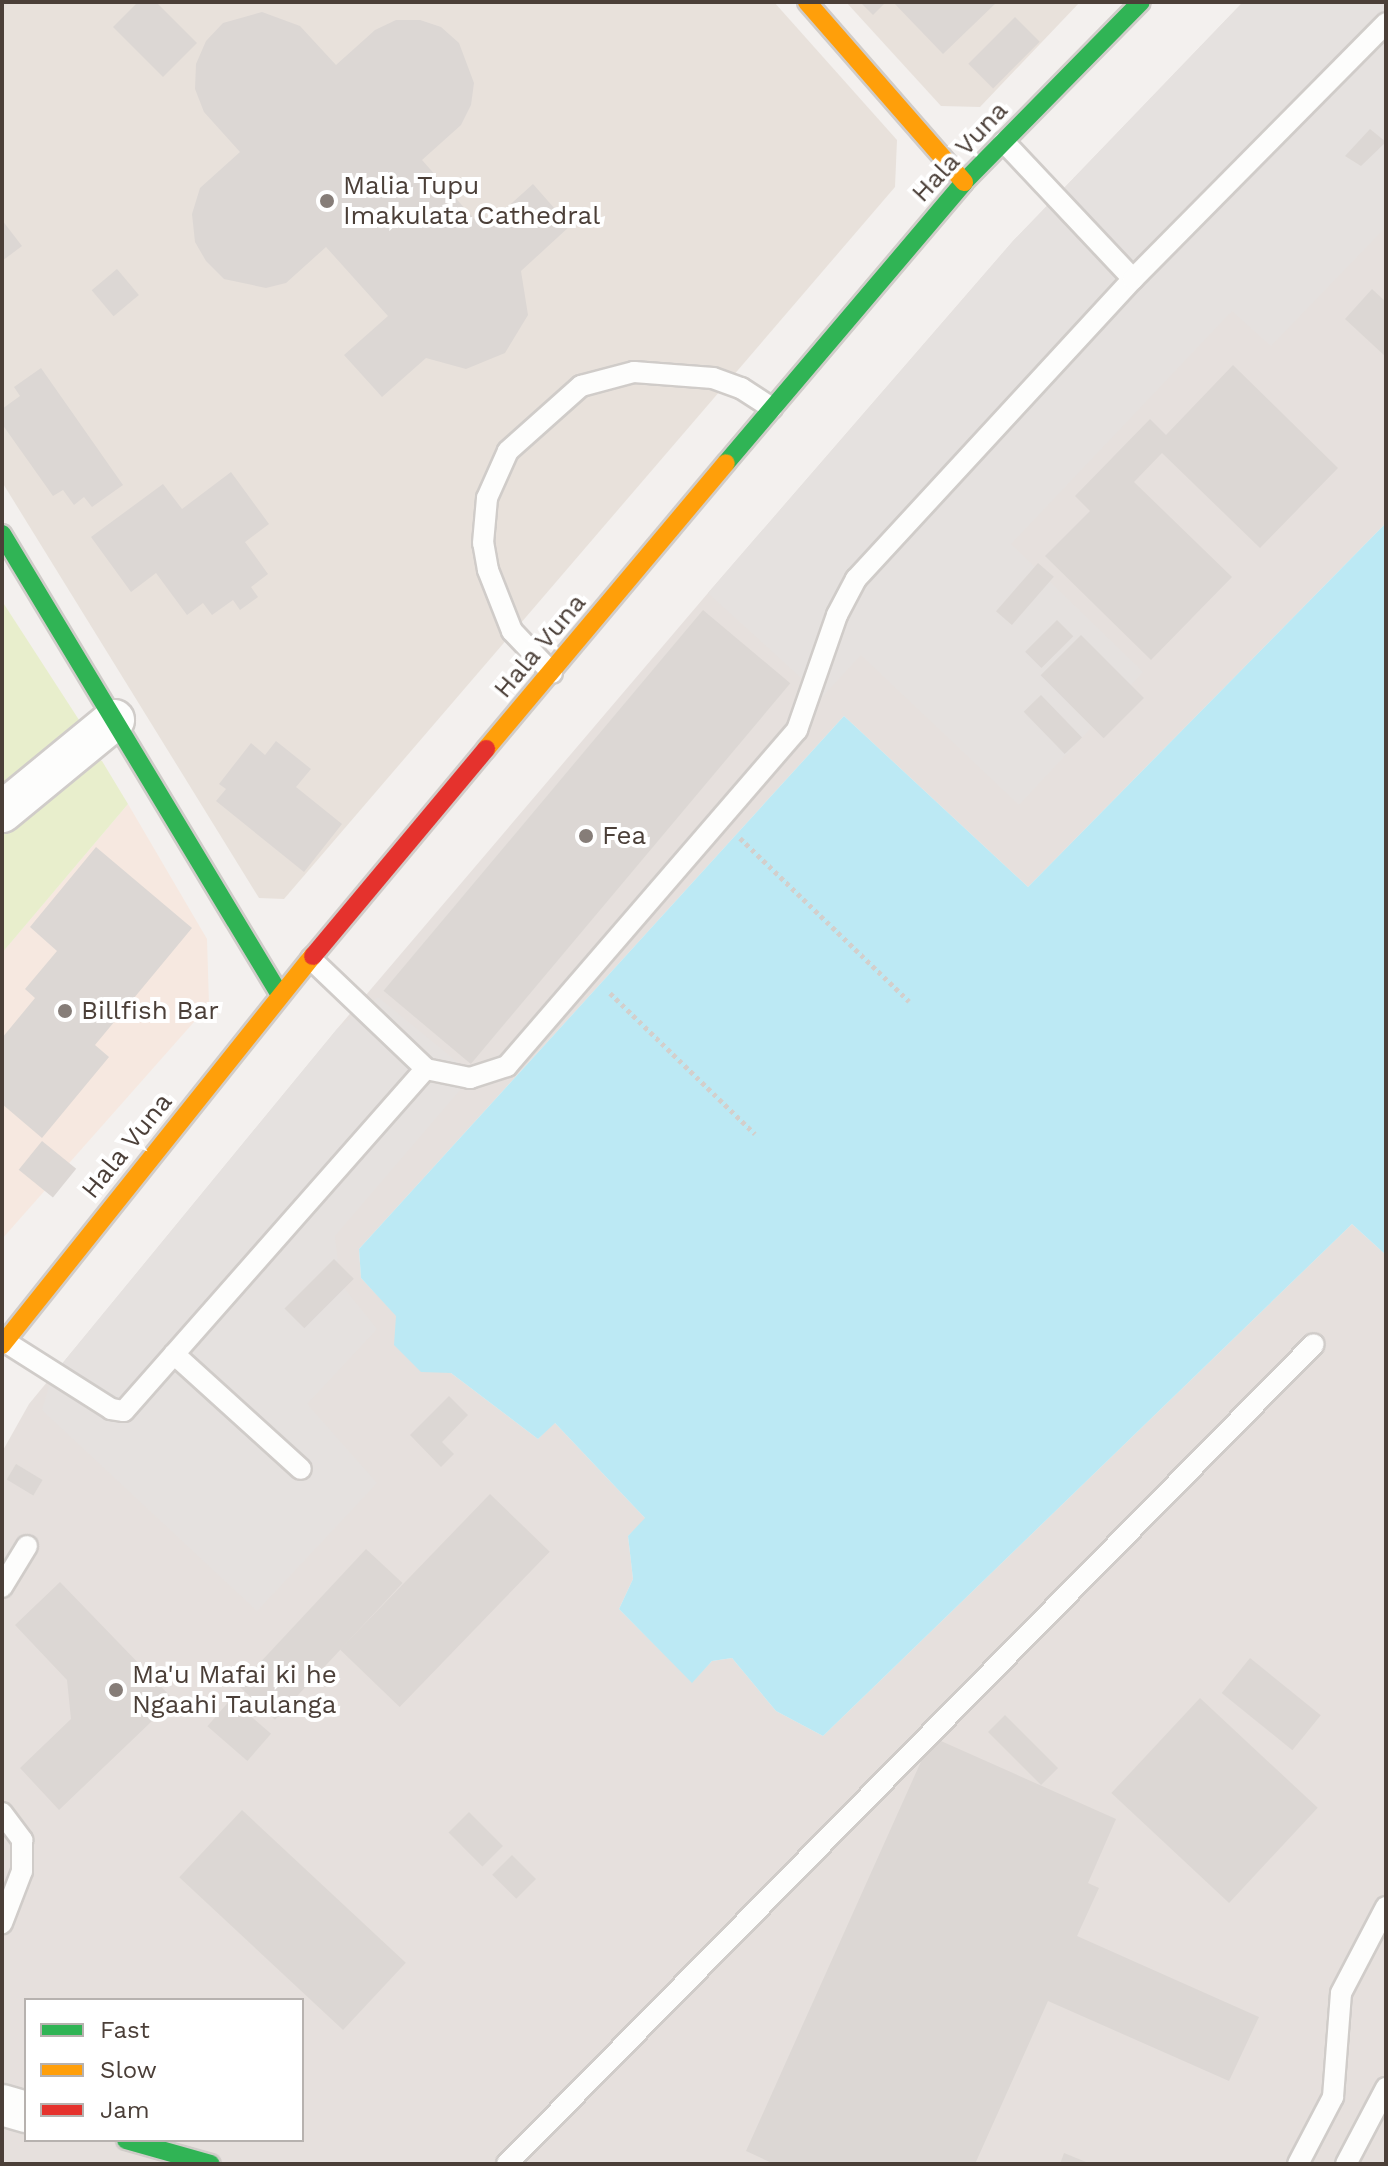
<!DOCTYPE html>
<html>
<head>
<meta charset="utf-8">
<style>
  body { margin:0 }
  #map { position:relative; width:1388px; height:2166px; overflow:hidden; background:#f3f0ee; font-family:"Work Sans",sans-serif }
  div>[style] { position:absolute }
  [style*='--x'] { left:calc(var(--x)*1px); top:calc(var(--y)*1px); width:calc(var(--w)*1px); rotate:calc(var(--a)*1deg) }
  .residential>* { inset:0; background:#e8e1db }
  .commercial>* { inset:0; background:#f6e8e0 }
  .industrial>* { inset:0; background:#e6e0dd }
  .green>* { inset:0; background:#e8eecc }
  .parking>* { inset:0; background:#e5e1df }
  .water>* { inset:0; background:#bce9f4 }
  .building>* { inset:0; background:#dcd7d4; transform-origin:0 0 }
  .path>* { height:5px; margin-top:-2.5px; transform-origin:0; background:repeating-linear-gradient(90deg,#d3cfcc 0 4px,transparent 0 8px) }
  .roads { filter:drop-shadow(2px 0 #d0ccc9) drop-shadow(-2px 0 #d0ccc9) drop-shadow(0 2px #d0ccc9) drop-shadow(0 -2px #d0ccc9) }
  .lane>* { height:20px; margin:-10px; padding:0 10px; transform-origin:10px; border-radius:10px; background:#fdfdfc }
  .street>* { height:40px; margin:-20px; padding:0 20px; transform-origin:20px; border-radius:20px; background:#fdfdfc }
  .fast>* { height:18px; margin:-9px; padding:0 9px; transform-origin:9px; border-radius:9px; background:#30b455 }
  .slow>* { height:18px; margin:-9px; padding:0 9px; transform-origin:9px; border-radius:9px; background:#ff9f0a }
  .jam>* { height:18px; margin:-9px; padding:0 9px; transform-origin:9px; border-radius:9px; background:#e5322d }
  .dots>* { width:22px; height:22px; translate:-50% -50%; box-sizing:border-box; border:4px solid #fff; border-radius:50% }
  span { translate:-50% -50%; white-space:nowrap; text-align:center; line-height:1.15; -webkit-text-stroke:8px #fff; paint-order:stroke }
  .street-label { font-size:26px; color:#4b3f38 }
  .poi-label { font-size:26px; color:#4b3f38 }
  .left { translate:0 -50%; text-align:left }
  .frame { position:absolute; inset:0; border:4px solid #4b3f38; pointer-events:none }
  .legend { position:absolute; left:24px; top:1998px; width:280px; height:144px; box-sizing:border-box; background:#fff; border:2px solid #b7b2af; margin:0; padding:10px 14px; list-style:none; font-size:24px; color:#4b3f38 }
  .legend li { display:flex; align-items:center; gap:16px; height:40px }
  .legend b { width:40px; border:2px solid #b7b2af }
</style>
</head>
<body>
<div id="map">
  <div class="residential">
    <i style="clip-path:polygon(2px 2px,774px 2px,897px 140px,895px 187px,284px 899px,259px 898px,2px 482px)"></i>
    <i style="clip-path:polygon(846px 2px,1080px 2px,980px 107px,941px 106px)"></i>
  </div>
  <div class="commercial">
    <i style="clip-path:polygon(128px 804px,207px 939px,209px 1005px,2px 1239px,2px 953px)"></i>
  </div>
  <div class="industrial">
    <i style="clip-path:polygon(evenodd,1243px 2px,1386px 2px,1386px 523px,1028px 887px,844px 716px,359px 1249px,361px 1278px,451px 1373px,538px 1439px,554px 1422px,646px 1519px,628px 1536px,633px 1579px,619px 1609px,692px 1682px,712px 1661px,732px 1658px,776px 1711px,823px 1736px,1352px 1224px,1386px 1255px,1386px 2164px,2px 2164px,2px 1452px,29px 1404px,337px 1029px,708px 593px,1013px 241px,1243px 2px,26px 2000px,302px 2000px,302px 2140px,26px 2140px,26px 2000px)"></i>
  </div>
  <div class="green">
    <i style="clip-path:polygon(2px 601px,81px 723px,2px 792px)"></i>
    <i style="clip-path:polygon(90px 755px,102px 761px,128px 804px,2px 953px,2px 828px)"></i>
  </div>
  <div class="parking">
    <i style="clip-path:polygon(1243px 2px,1386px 2px,1386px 227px,1271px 346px,1232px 311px,1011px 544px,1143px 672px,1019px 805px,861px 655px,822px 697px,708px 593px,1013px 241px)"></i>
    <i style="clip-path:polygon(378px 997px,473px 1075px,335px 1236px,340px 1283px,377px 1329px,307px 1404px,377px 1483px,257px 1611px,42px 1410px,52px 1376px,337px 1029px)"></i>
  </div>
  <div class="water">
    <i style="clip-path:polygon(1386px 523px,1386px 1255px,1352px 1224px,823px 1736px,776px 1711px,732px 1658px,712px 1661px,692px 1683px,619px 1609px,633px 1579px,628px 1536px,645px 1518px,555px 1423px,538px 1439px,451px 1373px,421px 1372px,394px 1345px,396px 1316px,361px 1278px,359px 1249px,844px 716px,1028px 887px)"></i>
  </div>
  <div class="building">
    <i style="clip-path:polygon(138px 2px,156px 2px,197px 43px,163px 77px,113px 27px)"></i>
    <i style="clip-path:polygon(860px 2px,886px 2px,873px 15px)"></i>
    <i style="clip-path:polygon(893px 2px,997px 2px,943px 54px)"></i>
    <i style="clip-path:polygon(262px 12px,300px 26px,336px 65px,375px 30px,396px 20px,420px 20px,441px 27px,459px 43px,474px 83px,471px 105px,461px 125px,422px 160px,483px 229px,533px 184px,570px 226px,521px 271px,528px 315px,505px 353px,466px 369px,426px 358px,382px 397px,344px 355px,388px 316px,326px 247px,286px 283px,266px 288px,224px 279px,206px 261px,195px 242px,192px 214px,200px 188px,240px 152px,204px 112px,195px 89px,196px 64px,206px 41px,223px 23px)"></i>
    <i style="left:1015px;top:17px;width:35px;height:66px;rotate:45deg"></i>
    <i style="clip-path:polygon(1370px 129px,1386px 142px,1361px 166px,1345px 156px)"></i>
    <i style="clip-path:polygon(2px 220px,22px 246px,2px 261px)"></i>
    <i style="left:117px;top:269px;width:34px;height:33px;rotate:50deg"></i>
    <i style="clip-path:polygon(1372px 289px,1386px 302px,1386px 357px,1345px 319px)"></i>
    <i style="clip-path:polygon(1233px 365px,1338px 468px,1260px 548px,1162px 453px,1134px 482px,1232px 577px,1151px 660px,1045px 556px,1090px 511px,1075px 496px,1150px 419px,1166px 435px)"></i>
    <i style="clip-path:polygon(41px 368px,123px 485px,92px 507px,84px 497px,74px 505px,63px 490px,53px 496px,2px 424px,2px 409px,20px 396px,14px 387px)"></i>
    <i style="clip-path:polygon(231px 472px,269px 524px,245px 542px,268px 574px,251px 587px,258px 597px,240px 610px,233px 600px,212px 615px,203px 603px,187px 615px,156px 573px,131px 592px,91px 537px,163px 484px,182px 509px)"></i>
    <i style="left:1038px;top:563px;width:21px;height:64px;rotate:41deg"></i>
    <i style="left:703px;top:610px;width:114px;height:497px;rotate:40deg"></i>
    <i style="left:1057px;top:620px;width:23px;height:45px;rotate:45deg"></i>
    <i style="left:1081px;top:635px;width:89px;height:57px;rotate:45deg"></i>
    <i style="left:1041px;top:695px;width:59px;height:24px;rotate:46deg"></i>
    <i style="clip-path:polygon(276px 741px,311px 769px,296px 787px,342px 824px,304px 872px,216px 801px,226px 789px,219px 784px,251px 743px,265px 755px)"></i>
    <i style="clip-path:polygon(96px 847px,192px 928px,95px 1045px,109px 1057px,42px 1138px,2px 1104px,2px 1038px,35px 998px,25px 989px,57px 951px,30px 927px)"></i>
    <i style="left:42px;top:1141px;width:44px;height:37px;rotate:39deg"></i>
    <i style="left:334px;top:1259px;width:28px;height:70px;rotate:45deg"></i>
    <i style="clip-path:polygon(449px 1396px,468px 1415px,442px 1442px,454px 1454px,441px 1467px,410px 1435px)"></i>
    <i style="left:16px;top:1464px;width:31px;height:18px;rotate:31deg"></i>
    <i style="left:490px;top:1494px;width:83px;height:216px;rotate:44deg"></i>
    <i style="left:366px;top:1549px;width:50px;height:187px;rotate:43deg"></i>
    <i style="clip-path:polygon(60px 1582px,174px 1700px,59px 1810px,20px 1768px,71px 1719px,67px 1680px,15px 1625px)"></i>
    <i style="left:1250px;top:1658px;width:91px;height:45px;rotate:39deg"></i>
    <i style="left:1200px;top:1698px;width:161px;height:130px;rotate:43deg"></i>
    <i style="left:231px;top:1699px;width:53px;height:36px;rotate:41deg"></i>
    <i style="left:1005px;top:1715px;width:75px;height:24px;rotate:45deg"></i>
    <i style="clip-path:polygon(932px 1737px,1116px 1819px,1088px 1883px,1099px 1888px,1077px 1936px,1259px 2017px,1229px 2081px,1048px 2001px,975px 2164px,774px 2164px,746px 2151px)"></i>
    <i style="left:242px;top:1810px;width:224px;height:92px;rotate:43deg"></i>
    <i style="left:469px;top:1812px;width:48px;height:29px;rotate:45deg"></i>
    <i style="left:512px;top:1855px;width:34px;height:28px;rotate:45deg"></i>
    <i style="clip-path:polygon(1064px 2153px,1091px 2164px,1060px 2164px)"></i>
  </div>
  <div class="path">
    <i style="--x:740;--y:838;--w:235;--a:44"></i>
    <i style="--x:610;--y:993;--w:202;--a:44.2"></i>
  </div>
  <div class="roads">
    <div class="lane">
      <i style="--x:1004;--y:142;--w:188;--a:46.7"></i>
      <i style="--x:552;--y:673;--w:58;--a:-133.6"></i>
      <i style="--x:512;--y:631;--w:66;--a:-111.5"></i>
      <i style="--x:488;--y:570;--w:27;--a:-100"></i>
      <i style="--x:483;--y:543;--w:45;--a:-84.9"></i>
      <i style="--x:487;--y:498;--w:51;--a:-65.9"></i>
      <i style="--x:508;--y:451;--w:98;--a:-41.7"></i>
      <i style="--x:581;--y:386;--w:55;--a:-14.8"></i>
      <i style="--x:634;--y:372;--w:79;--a:4.3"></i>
      <i style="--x:713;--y:378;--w:30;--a:20"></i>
      <i style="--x:741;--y:388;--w:37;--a:33"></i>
      <i style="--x:311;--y:959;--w:159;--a:43.7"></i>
      <i style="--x:426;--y:1069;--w:45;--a:11.6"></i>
      <i style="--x:470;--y:1078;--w:39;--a:-18"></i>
      <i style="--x:507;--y:1066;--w:444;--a:-49.2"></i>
      <i style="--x:797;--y:730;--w:122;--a:-70.8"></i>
      <i style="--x:837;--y:615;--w:41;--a:-62.2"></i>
      <i style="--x:856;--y:579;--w:408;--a:-47.3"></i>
      <i style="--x:1133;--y:279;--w:360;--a:-45.3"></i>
      <i style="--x:4;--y:1341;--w:127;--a:32.4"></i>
      <i style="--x:111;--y:1409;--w:13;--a:9"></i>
      <i style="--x:124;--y:1411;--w:456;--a:-48.6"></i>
      <i style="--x:174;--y:1354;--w:171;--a:42.2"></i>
      <i style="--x:2;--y:1587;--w:48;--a:-58.6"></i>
      <i style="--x:2;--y:1813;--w:34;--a:53"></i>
      <i style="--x:22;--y:1840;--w:31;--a:90"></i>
      <i style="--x:22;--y:1871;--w:56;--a:111"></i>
      <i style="--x:507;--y:2164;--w:1150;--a:-45.46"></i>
      <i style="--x:1298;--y:2164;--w:76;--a:-62.4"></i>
      <i style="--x:1333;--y:2097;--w:104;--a:-85.6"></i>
      <i style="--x:1341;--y:1993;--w:97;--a:-62.4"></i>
      <i style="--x:1346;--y:2164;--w:86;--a:-62.2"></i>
    </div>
    <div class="street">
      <i style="--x:2;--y:812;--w:145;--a:-39.4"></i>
      <i style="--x:2;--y:2105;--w:25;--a:16"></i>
    </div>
    <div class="fast">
      <i style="--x:726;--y:463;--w:368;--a:-49.7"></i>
      <i style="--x:964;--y:182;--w:252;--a:-45.5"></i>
      <i style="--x:2;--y:534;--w:538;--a:58.91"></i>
      <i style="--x:126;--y:2140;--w:88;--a:15.8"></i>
    </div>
    <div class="slow">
      <i style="--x:807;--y:2;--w:239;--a:48.9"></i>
      <i style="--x:486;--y:749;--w:373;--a:-50"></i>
      <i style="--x:2;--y:1345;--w:498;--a:-51.4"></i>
    </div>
    <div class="jam">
      <i style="--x:313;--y:956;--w:270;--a:-50.1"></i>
    </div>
  </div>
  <div class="dots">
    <i style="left:327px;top:201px;background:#867d78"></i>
    <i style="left:586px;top:836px;background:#867d78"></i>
    <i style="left:65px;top:1011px;background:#867d78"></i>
    <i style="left:116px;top:1690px;background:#867d78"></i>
  </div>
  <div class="street-label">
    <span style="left:960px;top:152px;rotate:-47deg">Hala Vuna</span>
    <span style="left:540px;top:646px;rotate:-50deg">Hala Vuna</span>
    <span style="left:127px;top:1146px;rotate:-51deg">Hala Vuna</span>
  </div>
  <div class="poi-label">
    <span class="left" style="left:343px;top:201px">Malia Tupu<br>Imakulata Cathedral</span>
    <span class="left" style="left:602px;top:836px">Fea</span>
    <span class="left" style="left:81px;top:1011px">Billfish Bar</span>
    <span class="left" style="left:132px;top:1690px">Ma'u Mafai ki he<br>Ngaahi Taulanga</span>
  </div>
  <div class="frame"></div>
  <ul class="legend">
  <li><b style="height:10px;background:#30b455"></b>Fast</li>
  <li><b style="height:10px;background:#ff9f0a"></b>Slow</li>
  <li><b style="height:10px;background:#e5322d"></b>Jam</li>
  </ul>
</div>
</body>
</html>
